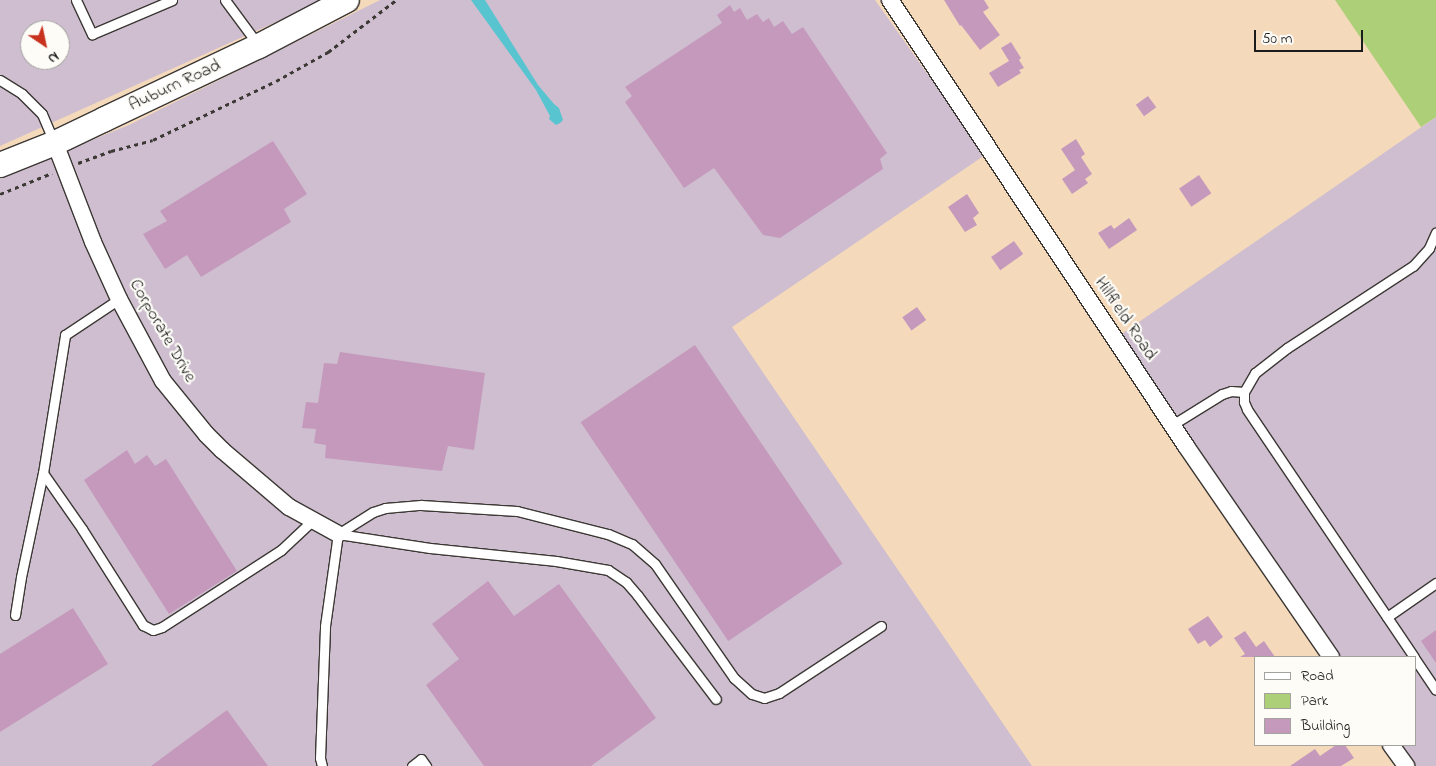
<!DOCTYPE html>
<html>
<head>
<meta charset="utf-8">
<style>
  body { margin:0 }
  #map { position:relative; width:1436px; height:766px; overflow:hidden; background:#f4d9bb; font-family:"Indie Flower",sans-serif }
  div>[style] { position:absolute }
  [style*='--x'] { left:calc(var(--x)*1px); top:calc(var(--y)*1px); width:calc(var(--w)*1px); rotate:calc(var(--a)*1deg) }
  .industrial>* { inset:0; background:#cebed0 }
  .green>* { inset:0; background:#adcf78 }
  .water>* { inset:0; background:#58c4d0 }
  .building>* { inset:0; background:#c599bc; transform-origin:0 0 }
  .path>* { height:2.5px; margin-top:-1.25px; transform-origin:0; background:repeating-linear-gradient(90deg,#3c3834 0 4px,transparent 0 8px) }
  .roads { filter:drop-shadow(1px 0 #3c3834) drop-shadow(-1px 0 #3c3834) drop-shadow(0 1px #3c3834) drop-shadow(0 -1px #3c3834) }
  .service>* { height:9px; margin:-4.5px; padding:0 4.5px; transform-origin:4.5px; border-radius:4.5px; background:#fff }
  .minor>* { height:16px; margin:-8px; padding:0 8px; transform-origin:8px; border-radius:8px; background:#fff }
  .secondary>* { height:24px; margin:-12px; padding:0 12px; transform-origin:12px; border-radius:12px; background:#fff }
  span { translate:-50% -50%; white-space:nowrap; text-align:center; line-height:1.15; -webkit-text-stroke:4.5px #fdfcf7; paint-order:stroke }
  .street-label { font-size:18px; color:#1c1c1c }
  .legend { position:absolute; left:1254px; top:656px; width:162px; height:90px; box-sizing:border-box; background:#fdfcf7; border:1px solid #a3a29f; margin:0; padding:6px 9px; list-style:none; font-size:15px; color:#1c1c1c }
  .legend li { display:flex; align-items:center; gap:10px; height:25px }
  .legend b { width:25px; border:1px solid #a3a29f }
  .north { position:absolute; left:20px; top:20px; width:50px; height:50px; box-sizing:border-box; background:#fdfcf7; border:1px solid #a3a29f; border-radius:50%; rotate:146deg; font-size:14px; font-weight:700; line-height:20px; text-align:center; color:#1c1c1c }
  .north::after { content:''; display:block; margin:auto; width:18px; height:22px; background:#c8321e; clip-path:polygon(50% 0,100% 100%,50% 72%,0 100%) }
  .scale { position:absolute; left:1254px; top:30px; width:109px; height:22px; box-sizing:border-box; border:2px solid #1c1c1c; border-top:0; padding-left:6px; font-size:15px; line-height:18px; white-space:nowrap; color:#1c1c1c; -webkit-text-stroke:4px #fdfcf7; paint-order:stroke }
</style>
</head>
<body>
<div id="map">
  <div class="industrial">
    <i style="clip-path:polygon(evenodd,0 0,325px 0,0 146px,0 0,30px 30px,60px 30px,60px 60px,30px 60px,30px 30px)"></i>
    <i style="clip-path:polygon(380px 0,875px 0,985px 155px,732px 327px,1032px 766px,0 766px,0 177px,129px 125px)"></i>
    <i style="clip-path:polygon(1436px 117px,1436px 766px,1412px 766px,1398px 745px,1415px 745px,1415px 657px,1338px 657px,1120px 335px)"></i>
  </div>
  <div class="green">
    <i style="clip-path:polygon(1335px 0,1436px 0,1436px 117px,1421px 127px)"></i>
  </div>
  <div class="water">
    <i style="clip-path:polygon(471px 0,485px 0,538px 85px,554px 104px,559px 108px,563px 120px,560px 123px,556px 125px,549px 119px,550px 116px,536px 90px)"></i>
  </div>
  <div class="building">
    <i style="clip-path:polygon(944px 0,984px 0,989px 8px,983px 12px,1000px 35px,980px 50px,961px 25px,960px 26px)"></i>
    <i style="clip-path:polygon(730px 5px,734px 12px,740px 8px,747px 20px,757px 14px,763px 22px,769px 18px,774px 27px,783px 21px,792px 34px,803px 27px,887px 153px,880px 159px,883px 169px,780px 238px,763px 235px,714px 168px,684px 188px,625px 102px,632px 96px,625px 87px,722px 23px,717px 15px)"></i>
    <i style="clip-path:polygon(1011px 42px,1021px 58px,1019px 60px,1024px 68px,1019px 70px,1021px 73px,998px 87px,989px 73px,1009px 61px,1001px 48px)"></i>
    <i style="left:1148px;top:96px;width:14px;height:15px;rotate:54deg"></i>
    <i style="clip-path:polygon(1076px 139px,1085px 154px,1081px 157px,1092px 174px,1085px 179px,1088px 183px,1072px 194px,1062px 179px,1075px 170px,1061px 149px)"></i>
    <i style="clip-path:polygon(273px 141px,307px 194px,284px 209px,291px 222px,201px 277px,187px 255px,165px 269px,143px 234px,167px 221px,160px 211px)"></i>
    <i style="left:1199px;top:175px;width:22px;height:24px;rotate:56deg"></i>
    <i style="clip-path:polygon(967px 194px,979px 213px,973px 218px,977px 225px,965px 232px,948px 207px)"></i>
    <i style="clip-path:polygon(1129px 218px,1137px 230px,1109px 249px,1098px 233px,1111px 225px,1114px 229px)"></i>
    <i style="left:1014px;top:241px;width:16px;height:28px;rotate:55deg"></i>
    <i style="left:917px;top:307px;width:16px;height:18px;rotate:55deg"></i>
    <i style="left:695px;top:345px;width:264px;height:138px;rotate:56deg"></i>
    <i style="clip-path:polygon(340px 352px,485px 373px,474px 450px,448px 446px,442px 471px,325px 458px,326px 445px,314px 443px,316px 429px,302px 428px,306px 402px,318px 403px,324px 363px,337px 364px)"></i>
    <i style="clip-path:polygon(127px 450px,135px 464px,147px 455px,155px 466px,166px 459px,237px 571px,169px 614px,84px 480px)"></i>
    <i style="clip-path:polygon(488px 581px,514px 616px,559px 584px,656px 718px,591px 766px,484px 766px,426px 685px,459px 659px,432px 624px)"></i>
    <i style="clip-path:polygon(73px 608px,108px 664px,0 732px,0 654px)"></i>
    <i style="clip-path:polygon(1208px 616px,1223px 637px,1210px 647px,1205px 640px,1198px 644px,1188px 629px)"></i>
    <i style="clip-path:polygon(1436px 630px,1436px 663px,1421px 641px)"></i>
    <i style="clip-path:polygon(1245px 631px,1256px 647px,1264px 641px,1275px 657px,1240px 657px,1245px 654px,1234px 638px)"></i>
    <i style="clip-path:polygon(227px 710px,268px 766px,151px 766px)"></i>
    <i style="clip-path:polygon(1336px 745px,1345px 745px,1354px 758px,1341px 766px,1290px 766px,1315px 749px,1320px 756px)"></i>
  </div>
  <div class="path">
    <i style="--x:78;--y:163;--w:35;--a:-20"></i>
    <i style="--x:111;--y:151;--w:43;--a:-14.7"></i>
    <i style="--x:153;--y:140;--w:136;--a:-25.6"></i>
    <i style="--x:276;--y:81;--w:60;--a:-29.1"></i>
    <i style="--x:328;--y:52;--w:86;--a:-37.4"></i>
    <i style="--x:0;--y:194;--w:56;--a:-22"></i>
  </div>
  <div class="roads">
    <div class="service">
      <i style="--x:76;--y:0;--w:38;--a:65"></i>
      <i style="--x:92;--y:34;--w:87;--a:-23"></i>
      <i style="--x:225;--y:0;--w:57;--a:53.5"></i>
      <i style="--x:0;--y:80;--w:26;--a:32"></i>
      <i style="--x:22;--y:94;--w:28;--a:45"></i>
      <i style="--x:42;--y:114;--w:30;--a:67"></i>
      <i style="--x:1172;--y:425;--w:59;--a:-31.8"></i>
      <i style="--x:1222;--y:394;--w:9;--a:-18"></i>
      <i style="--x:1231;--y:391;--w:13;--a:4"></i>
      <i style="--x:43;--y:473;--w:68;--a:55.1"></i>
      <i style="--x:82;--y:529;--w:114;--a:57.6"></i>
      <i style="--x:143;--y:625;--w:11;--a:27"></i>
      <i style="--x:153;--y:630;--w:9;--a:-18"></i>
      <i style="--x:162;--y:627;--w:142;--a:-32.9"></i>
      <i style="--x:281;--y:550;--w:44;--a:-43.2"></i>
      <i style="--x:338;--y:534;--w:93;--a:8.7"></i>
      <i style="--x:430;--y:548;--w:127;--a:5.9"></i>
      <i style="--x:556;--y:561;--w:53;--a:9.8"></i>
      <i style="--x:608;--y:570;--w:22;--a:34"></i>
      <i style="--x:626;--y:582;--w:18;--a:49"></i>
      <i style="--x:638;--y:596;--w:129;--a:52.9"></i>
      <i style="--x:15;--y:615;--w:38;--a:-81"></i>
      <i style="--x:21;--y:577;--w:106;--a:-78.1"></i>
      <i style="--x:43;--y:473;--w:140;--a:-80.9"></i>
      <i style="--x:65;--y:335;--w:65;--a:-33.7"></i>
      <i style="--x:1387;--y:617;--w:60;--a:-34.8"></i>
      <i style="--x:1414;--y:657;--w:299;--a:-124"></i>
      <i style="--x:1247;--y:409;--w:8;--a:-113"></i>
      <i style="--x:1244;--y:402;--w:10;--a:-90"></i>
      <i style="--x:1244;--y:392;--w:22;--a:-60"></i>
      <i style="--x:1255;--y:373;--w:41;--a:-38"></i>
      <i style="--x:1287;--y:348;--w:150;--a:-33.1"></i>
      <i style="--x:1413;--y:266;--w:24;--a:-48"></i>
      <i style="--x:1429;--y:248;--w:17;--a:-66"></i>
      <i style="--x:1415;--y:659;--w:37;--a:56"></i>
      <i style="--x:322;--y:766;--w:8;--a:-104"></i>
      <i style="--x:320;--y:758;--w:132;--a:-87.8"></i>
      <i style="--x:325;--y:626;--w:93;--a:-82"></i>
      <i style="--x:338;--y:534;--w:41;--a:-32.2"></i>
      <i style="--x:373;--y:512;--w:13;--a:-18"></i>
      <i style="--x:385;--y:508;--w:36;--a:-5"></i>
      <i style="--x:421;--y:505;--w:96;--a:3.6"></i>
      <i style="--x:517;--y:511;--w:94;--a:14.2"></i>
      <i style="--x:608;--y:534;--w:26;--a:23"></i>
      <i style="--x:632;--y:544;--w:30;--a:41"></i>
      <i style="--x:655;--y:564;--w:139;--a:55.3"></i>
      <i style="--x:734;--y:678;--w:24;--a:42"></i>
      <i style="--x:752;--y:694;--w:13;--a:18"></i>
      <i style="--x:764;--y:698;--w:16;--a:-18"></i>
      <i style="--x:779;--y:693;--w:122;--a:-33.3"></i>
      <i style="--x:412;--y:766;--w:11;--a:-38"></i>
      <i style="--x:421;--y:759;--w:9;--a:54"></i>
    </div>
    <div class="minor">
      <i style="--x:890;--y:0;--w:535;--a:56.43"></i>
      <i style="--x:1186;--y:446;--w:256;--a:55.5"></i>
      <i style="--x:55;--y:143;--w:106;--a:69"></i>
      <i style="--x:93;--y:242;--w:63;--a:65.5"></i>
      <i style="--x:119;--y:299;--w:93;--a:61.8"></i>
      <i style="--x:163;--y:381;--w:68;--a:50.9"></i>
      <i style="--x:206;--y:434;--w:23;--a:45"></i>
      <i style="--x:222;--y:450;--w:88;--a:40.4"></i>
      <i style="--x:289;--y:507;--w:56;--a:28.9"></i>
      <i style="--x:1391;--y:745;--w:26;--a:54"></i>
    </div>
    <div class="secondary">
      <i style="--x:0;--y:165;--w:59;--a:-21.8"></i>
      <i style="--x:55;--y:143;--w:55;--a:-25.6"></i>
      <i style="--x:105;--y:119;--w:170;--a:-25.4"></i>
      <i style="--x:259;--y:46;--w:99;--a:-27.6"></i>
    </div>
  </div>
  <div class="street-label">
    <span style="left:175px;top:86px;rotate:-25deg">Auburn Road</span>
    <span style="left:1125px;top:319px;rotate:56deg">Hillfield Road</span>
    <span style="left:162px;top:331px;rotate:60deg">Corporate Drive</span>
  </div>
  <ul class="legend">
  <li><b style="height:6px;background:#fff"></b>Road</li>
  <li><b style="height:14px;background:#adcf78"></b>Park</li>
  <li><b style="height:14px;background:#c599bc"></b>Building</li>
  </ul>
  <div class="north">N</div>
  <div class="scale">50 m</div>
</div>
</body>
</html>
